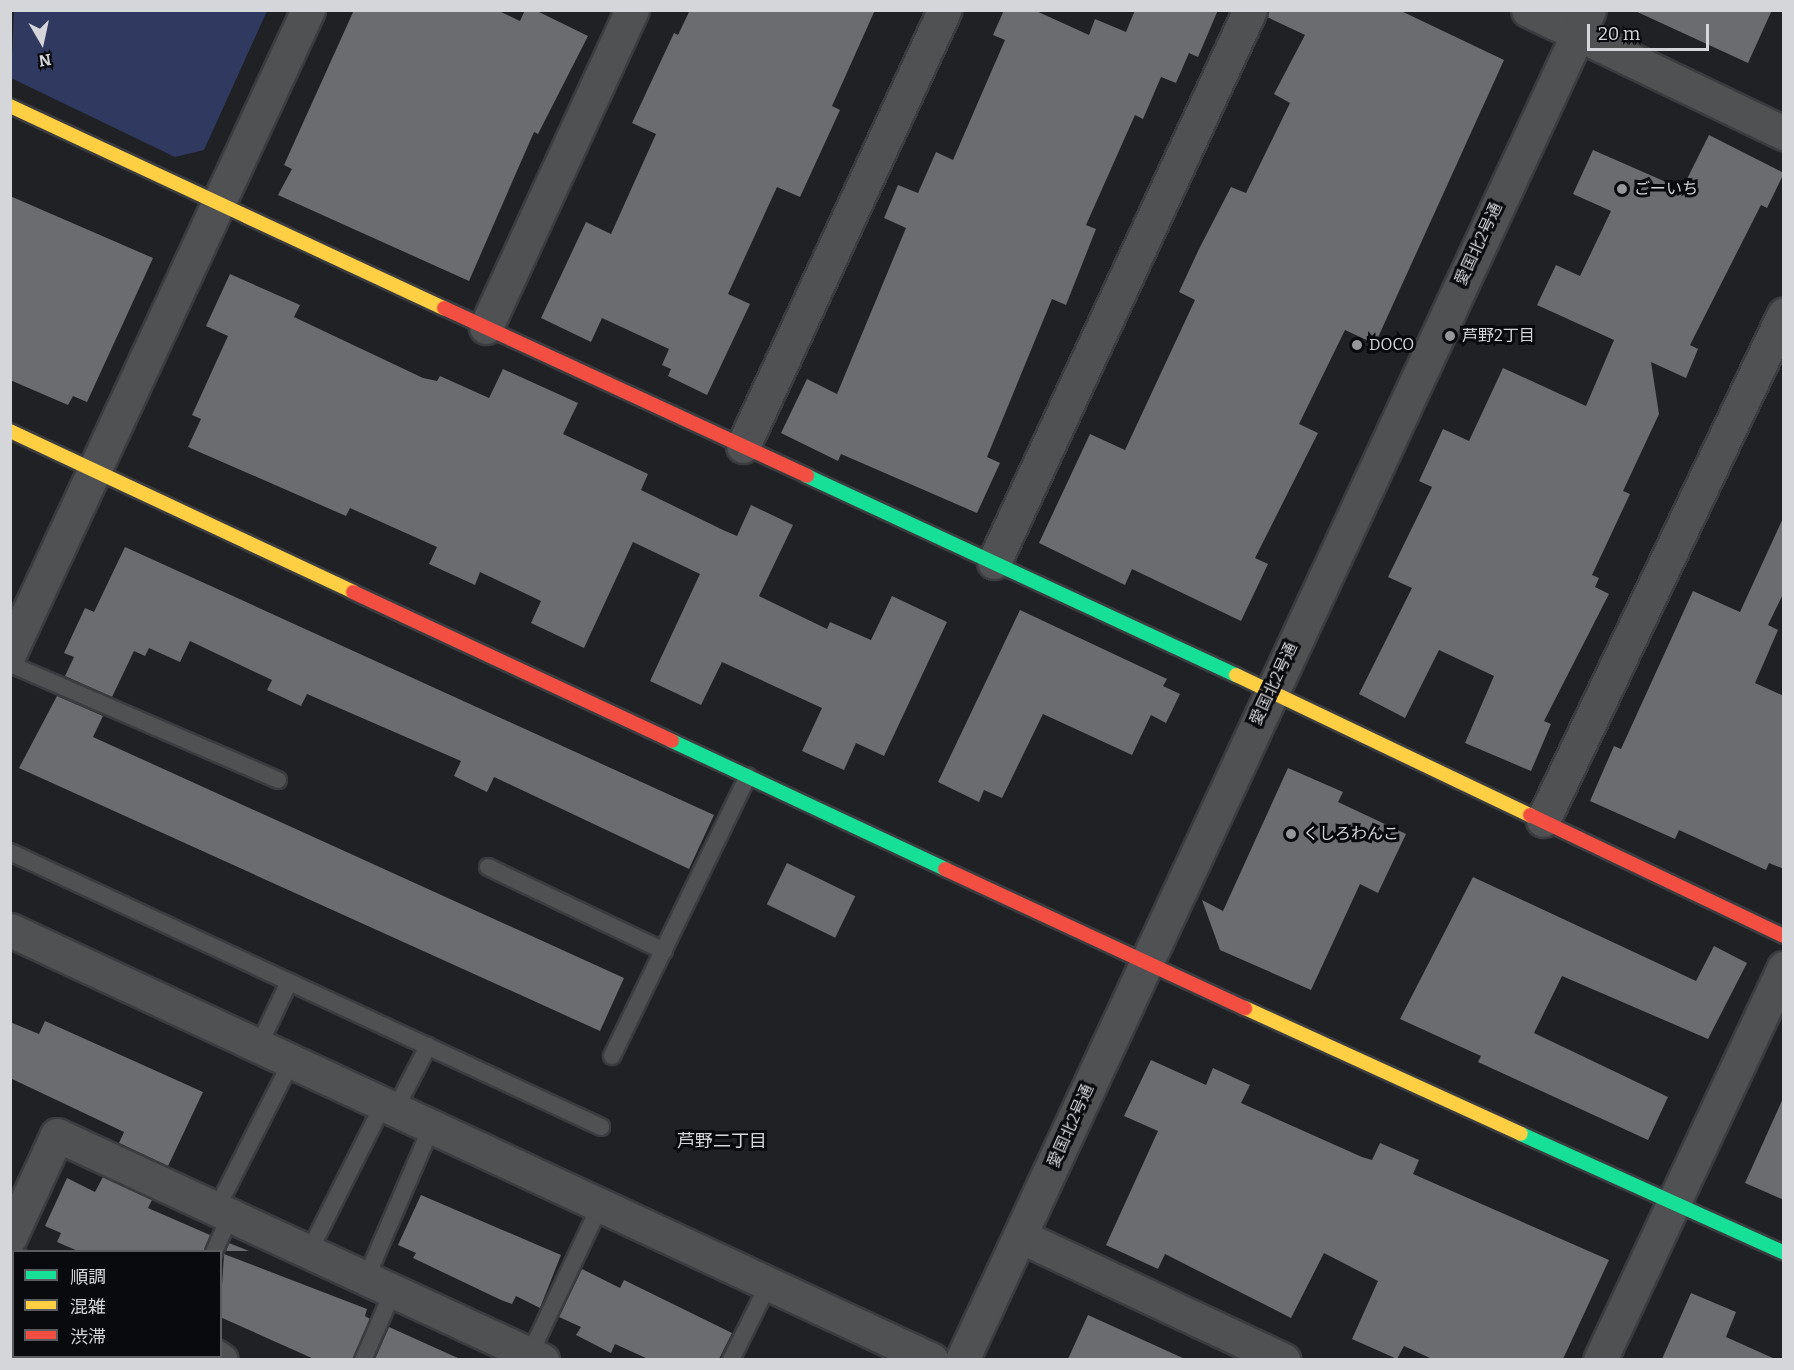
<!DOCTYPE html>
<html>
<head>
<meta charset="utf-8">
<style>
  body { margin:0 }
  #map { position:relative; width:1794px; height:1370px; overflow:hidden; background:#202125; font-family:Bitter,"Noto Sans JP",serif }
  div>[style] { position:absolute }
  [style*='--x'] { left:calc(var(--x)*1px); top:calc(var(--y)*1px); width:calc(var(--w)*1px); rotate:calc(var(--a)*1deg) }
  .green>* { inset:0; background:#303960 }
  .building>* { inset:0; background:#6b6c6f; transform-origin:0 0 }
  .roads { filter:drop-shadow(2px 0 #3b3c3f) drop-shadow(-2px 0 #3b3c3f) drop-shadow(0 2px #3b3c3f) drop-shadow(0 -2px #3b3c3f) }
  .lane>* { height:16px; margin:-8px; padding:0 8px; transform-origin:8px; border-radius:8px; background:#505153 }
  .street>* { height:33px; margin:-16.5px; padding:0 16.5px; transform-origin:16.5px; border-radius:16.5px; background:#505153 }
  .fast>* { height:14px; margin:-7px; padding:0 7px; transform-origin:7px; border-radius:7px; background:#16e098 }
  .slow>* { height:14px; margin:-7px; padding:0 7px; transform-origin:7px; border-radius:7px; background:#ffcf43 }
  .jam>* { height:14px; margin:-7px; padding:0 7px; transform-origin:7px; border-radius:7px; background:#f24e42 }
  .dots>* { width:16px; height:16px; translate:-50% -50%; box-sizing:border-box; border:3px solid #090a0d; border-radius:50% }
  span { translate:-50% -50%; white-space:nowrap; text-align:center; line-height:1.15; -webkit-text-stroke:6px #090a0d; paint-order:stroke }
  .poi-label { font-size:16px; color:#d5d6da }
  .left { translate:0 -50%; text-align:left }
  .street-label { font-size:16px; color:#d5d6da }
  .neighbourhood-label { font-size:18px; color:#d5d6da }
  .frame { position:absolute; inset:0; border:12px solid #d5d6da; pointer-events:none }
  .legend { position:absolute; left:12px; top:1250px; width:210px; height:108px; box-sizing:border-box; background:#090a0d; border:2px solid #5b5c5f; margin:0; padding:8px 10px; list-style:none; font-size:18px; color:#d5d6da }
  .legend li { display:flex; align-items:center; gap:12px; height:30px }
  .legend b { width:30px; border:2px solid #5b5c5f }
  .north { position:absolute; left:12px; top:12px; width:60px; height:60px; -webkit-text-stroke:4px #090a0d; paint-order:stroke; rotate:171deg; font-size:16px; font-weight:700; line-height:24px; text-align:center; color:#d5d6da }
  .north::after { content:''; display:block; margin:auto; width:21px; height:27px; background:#d5d6da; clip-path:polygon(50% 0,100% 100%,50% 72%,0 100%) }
  .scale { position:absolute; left:1587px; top:24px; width:122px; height:27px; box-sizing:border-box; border:3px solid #d5d6da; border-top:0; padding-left:8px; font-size:18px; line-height:21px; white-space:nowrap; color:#d5d6da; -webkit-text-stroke:4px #090a0d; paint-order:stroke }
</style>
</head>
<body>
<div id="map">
  <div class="green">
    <i style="clip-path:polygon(14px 11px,14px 10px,267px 11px,204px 150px,175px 157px,11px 78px)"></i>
  </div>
  <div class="building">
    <i style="clip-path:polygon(354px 10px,497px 10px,520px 21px,525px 10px,535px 10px,588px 36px,538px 134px,534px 132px,469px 281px,278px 195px,292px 169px,284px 165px)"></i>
    <i style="clip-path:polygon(690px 10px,875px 10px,832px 106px,840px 110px,800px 197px,777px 187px,728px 294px,750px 304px,707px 395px,668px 376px,671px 369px,662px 365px,669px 349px,602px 318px,591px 342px,541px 318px,586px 222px,611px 234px,656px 134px,632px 123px,674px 33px,678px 35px)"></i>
    <i style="clip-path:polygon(1004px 10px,1034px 10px,1089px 35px,1095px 19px,1126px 32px,1135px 10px,1218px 10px,1198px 57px,1189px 53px,1176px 83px,1161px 77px,1143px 119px,1135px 115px,1086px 225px,1096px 229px,1066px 305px,1052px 299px,987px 457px,1000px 463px,977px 513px,841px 454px,838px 461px,781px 433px,807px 379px,837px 394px,906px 228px,884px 218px,898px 185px,918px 193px,936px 152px,953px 160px,1005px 40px,993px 35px)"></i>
    <i style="clip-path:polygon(1268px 10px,1399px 10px,1504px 60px,1375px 344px,1345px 330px,1299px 424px,1318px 433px,1255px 558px,1268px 564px,1241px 621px,1132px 569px,1125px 585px,1039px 543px,1090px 434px,1125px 450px,1195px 300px,1179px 292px,1199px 249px,1231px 187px,1246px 193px,1290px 103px,1274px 94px,1305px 35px,1267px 17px)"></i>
    <i style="clip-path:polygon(1633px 10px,1772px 10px,1748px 63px)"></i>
    <i style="clip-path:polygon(1709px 135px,1784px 173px,1767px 208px,1761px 205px,1690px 345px,1698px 349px,1686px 378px,1651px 362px,1659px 414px,1623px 491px,1630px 494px,1592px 575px,1599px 578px,1595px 587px,1609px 594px,1544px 721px,1551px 724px,1531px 771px,1465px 743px,1494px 676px,1439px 650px,1405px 718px,1359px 694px,1412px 588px,1388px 577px,1432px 487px,1419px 481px,1443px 429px,1469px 441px,1503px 368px,1586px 406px,1614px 340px,1537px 305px,1556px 265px,1580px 276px,1611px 211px,1573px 194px,1593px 150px,1682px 189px)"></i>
    <i style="clip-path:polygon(10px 196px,153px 258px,87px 402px,73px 396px,68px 405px,10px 380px)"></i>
    <i style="clip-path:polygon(230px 274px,300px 305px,294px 317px,423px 378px,437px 381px,440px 376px,489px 398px,503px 369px,578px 403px,563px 434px,648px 474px,641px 490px,723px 530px,737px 536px,751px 505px,793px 525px,759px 596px,827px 629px,830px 622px,871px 640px,892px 596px,947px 622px,884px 756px,856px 743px,844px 770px,802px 751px,822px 708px,722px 662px,701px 705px,650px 681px,700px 574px,633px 542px,584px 648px,531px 623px,541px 601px,480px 572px,475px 585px,429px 564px,437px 547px,350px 508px,346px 516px,188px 447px,201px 419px,192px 415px,228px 336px,206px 326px)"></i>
    <i style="clip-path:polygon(1784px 516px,1784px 592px,1768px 625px,1778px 630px,1755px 683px,1784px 696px,1784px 869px,1769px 863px,1766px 870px,1679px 830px,1675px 839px,1590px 801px,1614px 746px,1621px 749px,1693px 591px,1740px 612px)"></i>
    <i style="clip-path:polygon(125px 547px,714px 815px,689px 869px,494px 777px,487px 792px,454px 776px,461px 761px,307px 694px,301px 706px,267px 690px,272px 680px,190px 641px,180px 662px,149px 648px,145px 656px,134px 651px,112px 697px,65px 676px,74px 657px,64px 653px,85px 608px,94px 612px)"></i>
    <i style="clip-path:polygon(1020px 610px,1167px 679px,1163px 686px,1180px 694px,1166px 723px,1151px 715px,1132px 755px,1043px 714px,1002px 798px,984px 790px,979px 802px,938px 782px)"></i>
    <i style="clip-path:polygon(57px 696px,103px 716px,93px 737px,624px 978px,600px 1031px,19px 768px)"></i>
    <i style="clip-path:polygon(1288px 768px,1343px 792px,1338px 802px,1406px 834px,1378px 893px,1360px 884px,1311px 990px,1220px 950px,1202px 900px,1223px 911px)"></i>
    <i style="left:787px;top:863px;width:76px;height:46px;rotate:26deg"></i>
    <i style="clip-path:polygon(1473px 877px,1696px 981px,1714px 946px,1747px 963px,1708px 1039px,1562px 976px,1534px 1033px,1668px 1097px,1648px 1140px,1478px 1062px,1481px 1056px,1400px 1019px)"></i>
    <i style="clip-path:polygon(45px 1021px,203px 1092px,168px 1166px,119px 1143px,124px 1132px,10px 1078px,10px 1022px,39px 1034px)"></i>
    <i style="clip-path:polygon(1151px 1060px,1206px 1085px,1213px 1068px,1250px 1085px,1241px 1103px,1362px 1157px,1372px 1160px,1380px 1143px,1419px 1160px,1413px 1174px,1609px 1260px,1563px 1359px,1432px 1359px,1404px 1346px,1397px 1359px,1352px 1339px,1378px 1281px,1324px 1253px,1291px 1318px,1165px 1254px,1158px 1269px,1106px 1245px,1158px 1131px,1124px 1116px)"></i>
    <i style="clip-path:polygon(1784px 1096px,1784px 1200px,1745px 1183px)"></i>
    <i style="clip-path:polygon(103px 1177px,152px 1200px,148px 1208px,210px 1235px,204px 1251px,78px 1251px,57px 1242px,61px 1233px,45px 1226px,67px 1178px,95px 1192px)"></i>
    <i style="clip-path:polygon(421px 1195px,561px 1255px,540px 1308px,516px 1296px,512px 1304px,501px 1300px,413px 1258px,416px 1253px,398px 1245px)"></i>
    <i style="clip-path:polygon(229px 1243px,249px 1251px,226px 1251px)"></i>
    <i style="clip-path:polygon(224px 1254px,367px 1309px,365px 1316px,370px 1319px,353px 1359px,314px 1359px,220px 1317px)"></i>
    <i style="clip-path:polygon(582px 1269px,620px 1288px,624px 1280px,732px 1333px,719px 1359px,648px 1359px,615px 1344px,611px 1353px,576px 1335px,581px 1327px,559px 1317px)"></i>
    <i style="clip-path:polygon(1691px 1293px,1736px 1312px,1726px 1337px,1775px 1359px,1662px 1359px)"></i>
    <i style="clip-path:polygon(1088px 1315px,1185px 1359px,1068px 1359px)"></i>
    <i style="clip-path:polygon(389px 1327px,460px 1359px,375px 1359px)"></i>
  </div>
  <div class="roads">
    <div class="lane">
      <i style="--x:10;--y:664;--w:292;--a:23.4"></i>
      <i style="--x:10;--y:852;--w:652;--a:24.95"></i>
      <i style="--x:488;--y:867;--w:195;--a:25.5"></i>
      <i style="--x:259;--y:1045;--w:70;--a:-64.5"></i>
      <i style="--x:612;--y:1056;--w:311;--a:-64.1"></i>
      <i style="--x:396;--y:1108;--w:70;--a:-62.7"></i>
      <i style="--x:217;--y:1208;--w:166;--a:-63.1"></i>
      <i style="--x:310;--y:1250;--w:165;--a:-63.3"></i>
      <i style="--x:214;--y:1252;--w:42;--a:-65.9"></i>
      <i style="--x:367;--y:1276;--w:163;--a:-66.6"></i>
      <i style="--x:530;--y:1354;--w:166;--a:-64.7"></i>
      <i style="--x:363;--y:1360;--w:77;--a:-66.4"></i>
      <i style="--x:731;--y:1360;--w:86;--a:-63.7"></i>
    </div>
    <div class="street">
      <i style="--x:1528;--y:10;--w:284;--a:25.7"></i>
      <i style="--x:486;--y:327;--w:349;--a:-65.3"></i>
      <i style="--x:743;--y:446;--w:480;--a:-65.2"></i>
      <i style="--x:994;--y:562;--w:608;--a:-65.12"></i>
      <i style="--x:10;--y:652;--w:708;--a:-65.1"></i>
      <i style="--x:1543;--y:820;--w:560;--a:-64.53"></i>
      <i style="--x:10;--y:930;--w:1017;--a:25"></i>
      <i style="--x:10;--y:1237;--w:112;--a:-65.3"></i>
      <i style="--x:57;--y:1135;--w:535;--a:24.89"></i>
      <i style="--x:1022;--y:1237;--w:289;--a:25.2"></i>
      <i style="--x:10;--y:1262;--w:4;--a:14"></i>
      <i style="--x:215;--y:1356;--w:7;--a:34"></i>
      <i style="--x:962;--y:1360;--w:1488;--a:-65.09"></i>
      <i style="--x:1600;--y:1360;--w:433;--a:-64.9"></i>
    </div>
    <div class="fast">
      <i style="--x:807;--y:476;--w:473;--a:24.9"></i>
      <i style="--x:672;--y:741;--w:302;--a:25.1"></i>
      <i style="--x:1521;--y:1134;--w:289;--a:24.3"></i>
    </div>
    <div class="slow">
      <i style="--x:10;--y:106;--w:479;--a:25"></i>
      <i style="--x:10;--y:431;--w:379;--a:25.1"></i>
      <i style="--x:1236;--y:675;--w:326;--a:25.5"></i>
      <i style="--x:1245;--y:1008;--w:303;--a:24.5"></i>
    </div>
    <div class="jam">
      <i style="--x:444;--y:308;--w:400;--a:24.8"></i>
      <i style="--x:353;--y:592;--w:352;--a:25"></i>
      <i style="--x:1530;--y:815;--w:281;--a:25.5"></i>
      <i style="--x:945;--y:869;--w:331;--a:24.9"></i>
    </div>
  </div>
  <div class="dots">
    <i style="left:1622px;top:189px;background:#96979b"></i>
    <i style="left:1450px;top:336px;background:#96979b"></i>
    <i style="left:1357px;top:345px;background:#96979b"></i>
    <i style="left:1291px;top:834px;background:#96979b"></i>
  </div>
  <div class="poi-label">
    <span class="left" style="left:1634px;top:189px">ごーいち</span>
    <span class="left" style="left:1462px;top:336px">芦野2丁目</span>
    <span class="left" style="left:1369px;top:345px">DOCO</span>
    <span class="left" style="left:1303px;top:834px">くしろわんこ</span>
  </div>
  <div class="street-label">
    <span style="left:1479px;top:244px;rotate:-65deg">愛国北2号通</span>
    <span style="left:1274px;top:684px;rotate:-65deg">愛国北2号通</span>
    <span style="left:1071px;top:1126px;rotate:-66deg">愛国北2号通</span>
  </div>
  <div class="neighbourhood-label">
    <span style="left:722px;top:1141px">芦野二丁目</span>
  </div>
  <div class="frame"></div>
  <ul class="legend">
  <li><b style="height:8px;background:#16e098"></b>順調</li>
  <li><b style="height:8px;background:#ffcf43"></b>混雑</li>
  <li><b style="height:8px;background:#f24e42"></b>渋滞</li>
  </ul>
  <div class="north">N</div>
  <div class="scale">20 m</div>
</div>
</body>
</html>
